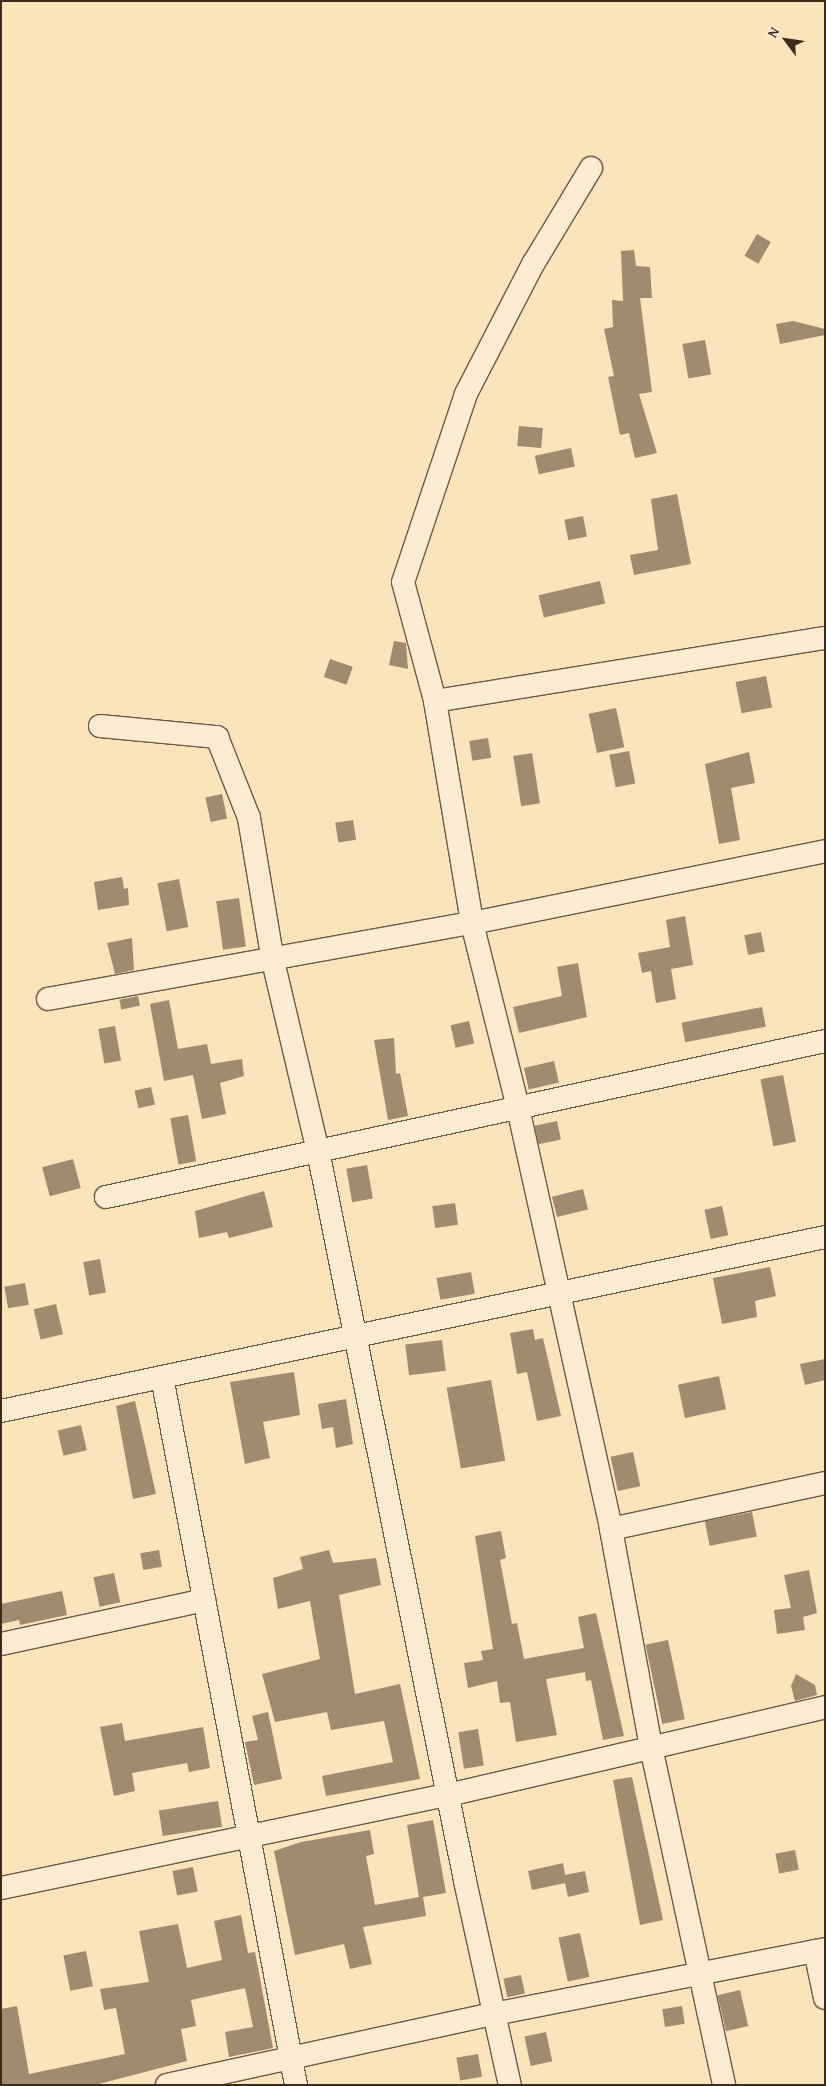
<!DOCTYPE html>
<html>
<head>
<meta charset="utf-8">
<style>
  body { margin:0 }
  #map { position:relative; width:826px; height:2086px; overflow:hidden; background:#fae4ba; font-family:"Gentium Book Plus",serif }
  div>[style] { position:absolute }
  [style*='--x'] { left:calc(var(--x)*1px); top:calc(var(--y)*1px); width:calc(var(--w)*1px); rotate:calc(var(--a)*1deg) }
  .building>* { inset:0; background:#a08b6f; transform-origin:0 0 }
  .roads { filter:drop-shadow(1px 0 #6e5845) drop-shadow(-1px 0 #6e5845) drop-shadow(0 1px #6e5845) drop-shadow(0 -1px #6e5845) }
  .minor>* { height:22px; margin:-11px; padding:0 11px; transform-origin:11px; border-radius:11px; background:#fcedd2 }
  span { translate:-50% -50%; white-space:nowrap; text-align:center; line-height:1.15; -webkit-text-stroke:5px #fcedd2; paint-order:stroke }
  .frame { position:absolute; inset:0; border:2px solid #3f2a1e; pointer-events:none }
  .north { position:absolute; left:761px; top:15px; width:50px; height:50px; -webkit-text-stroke:4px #fcedd2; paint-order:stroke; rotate:301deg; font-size:14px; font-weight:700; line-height:20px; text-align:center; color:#3f2a1e }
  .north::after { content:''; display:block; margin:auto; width:18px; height:22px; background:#3f2a1e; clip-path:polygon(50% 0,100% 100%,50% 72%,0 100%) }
</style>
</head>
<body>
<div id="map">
  <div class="building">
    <i style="left:757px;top:234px;width:16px;height:25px;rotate:30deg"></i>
    <i style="clip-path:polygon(634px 250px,636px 266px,650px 267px,652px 298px,640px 298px,652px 392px,639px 394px,657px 453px,635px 458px,629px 433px,620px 435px,608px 377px,614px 376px,604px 329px,613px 327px,612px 300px,623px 301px,621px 251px)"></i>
    <i style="clip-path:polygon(793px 321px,825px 329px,825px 335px,780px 344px,776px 324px)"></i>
    <i style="left:705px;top:340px;width:35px;height:23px;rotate:80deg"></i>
    <i style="left:519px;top:426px;width:24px;height:20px;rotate:5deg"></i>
    <i style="left:571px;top:448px;width:19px;height:37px;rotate:78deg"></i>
    <i style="clip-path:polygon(677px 494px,691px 564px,634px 575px,630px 555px,658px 550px,651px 499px)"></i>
    <i style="left:583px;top:516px;width:21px;height:19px;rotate:79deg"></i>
    <i style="left:600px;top:581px;width:23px;height:63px;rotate:77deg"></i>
    <i style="clip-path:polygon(394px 641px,406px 643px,408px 669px,389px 665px)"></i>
    <i style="left:330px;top:659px;width:24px;height:19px;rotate:19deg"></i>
    <i style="left:766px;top:676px;width:32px;height:31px;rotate:79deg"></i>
    <i style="left:616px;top:708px;width:40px;height:28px;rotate:78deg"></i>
    <i style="left:488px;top:738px;width:20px;height:19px;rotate:81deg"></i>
    <i style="left:629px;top:751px;width:33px;height:20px;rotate:79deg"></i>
    <i style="clip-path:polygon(749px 752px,755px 783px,731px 788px,740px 840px,719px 844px,705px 764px)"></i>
    <i style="left:532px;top:753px;width:51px;height:19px;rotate:81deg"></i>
    <i style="left:222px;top:794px;width:25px;height:17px;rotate:78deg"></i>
    <i style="left:353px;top:820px;width:20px;height:18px;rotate:81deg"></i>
    <i style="clip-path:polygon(122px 877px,124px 889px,128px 888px,129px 905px,98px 910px,94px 882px)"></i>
    <i style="left:179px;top:879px;width:49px;height:22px;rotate:79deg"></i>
    <i style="left:239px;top:898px;width:49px;height:23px;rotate:82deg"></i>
    <i style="clip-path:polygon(685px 916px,693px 965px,671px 969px,676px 999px,656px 1003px,651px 971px,642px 973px,638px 953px,670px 947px,666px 920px)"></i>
    <i style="left:761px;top:932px;width:20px;height:17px;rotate:79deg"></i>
    <i style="clip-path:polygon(132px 938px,134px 970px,115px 974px,107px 943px)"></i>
    <i style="clip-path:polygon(578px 963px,587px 1017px,519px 1033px,513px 1007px,562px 996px,557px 967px)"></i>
    <i style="left:138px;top:996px;width:10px;height:19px;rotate:79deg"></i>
    <i style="clip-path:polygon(169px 1000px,178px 1049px,207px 1044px,211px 1064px,242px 1059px,244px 1076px,220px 1083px,226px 1114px,202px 1119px,193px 1075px,164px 1081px,150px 1004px)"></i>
    <i style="left:762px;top:1007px;width:20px;height:82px;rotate:79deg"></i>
    <i style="left:469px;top:1021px;width:23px;height:19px;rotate:77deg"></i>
    <i style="left:115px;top:1026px;width:35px;height:17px;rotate:80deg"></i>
    <i style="clip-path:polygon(394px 1038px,396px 1074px,400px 1073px,408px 1116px,388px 1120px,374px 1040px)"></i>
    <i style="left:554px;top:1061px;width:22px;height:31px;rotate:77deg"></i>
    <i style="left:783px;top:1075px;width:68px;height:23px;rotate:79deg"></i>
    <i style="left:151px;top:1087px;width:18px;height:17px;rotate:77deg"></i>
    <i style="left:188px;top:1115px;width:47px;height:18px;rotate:80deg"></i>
    <i style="left:557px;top:1121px;width:19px;height:23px;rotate:78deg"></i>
    <i style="left:73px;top:1159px;width:30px;height:32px;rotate:75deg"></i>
    <i style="left:367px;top:1165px;width:34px;height:21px;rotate:80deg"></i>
    <i style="left:583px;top:1189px;width:21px;height:32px;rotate:76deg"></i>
    <i style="clip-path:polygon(264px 1191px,273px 1227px,229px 1238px,227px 1232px,199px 1238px,195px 1211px)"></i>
    <i style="left:455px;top:1203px;width:22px;height:23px;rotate:82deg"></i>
    <i style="left:722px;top:1206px;width:30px;height:18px;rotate:78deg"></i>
    <i style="left:100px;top:1259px;width:34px;height:17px;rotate:80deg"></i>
    <i style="clip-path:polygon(770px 1267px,776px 1296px,755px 1301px,757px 1317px,722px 1324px,713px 1278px)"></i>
    <i style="left:471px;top:1272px;width:22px;height:35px;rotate:80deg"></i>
    <i style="left:25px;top:1283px;width:22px;height:21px;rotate:80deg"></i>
    <i style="left:56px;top:1304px;width:31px;height:23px;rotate:77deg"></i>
    <i style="clip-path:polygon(533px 1329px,535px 1340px,543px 1338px,561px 1416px,537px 1421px,527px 1372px,517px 1374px,510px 1333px)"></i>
    <i style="left:442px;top:1340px;width:31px;height:37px;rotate:83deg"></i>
    <i style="clip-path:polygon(825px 1359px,825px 1380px,805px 1385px,800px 1364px)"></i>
    <i style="clip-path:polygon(294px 1372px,300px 1415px,263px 1422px,270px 1458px,245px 1464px,230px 1382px)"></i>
    <i style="left:719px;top:1376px;width:34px;height:42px;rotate:78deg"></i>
    <i style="left:491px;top:1380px;width:82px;height:45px;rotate:80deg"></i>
    <i style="clip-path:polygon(346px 1399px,353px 1444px,336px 1448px,333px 1427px,322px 1429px,318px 1404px)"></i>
    <i style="clip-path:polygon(135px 1401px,156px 1494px,133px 1499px,116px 1406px)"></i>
    <i style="left:81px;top:1425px;width:26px;height:24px;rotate:77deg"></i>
    <i style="left:633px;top:1452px;width:35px;height:23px;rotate:78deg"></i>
    <i style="left:752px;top:1512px;width:25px;height:48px;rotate:79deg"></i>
    <i style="clip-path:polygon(501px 1531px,506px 1558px,500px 1560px,512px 1624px,517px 1623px,524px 1659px,584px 1648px,578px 1617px,596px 1613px,624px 1736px,603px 1740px,591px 1680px,586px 1681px,585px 1672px,546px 1679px,557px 1735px,516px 1742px,510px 1702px,500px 1703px,497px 1681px,468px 1688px,464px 1663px,483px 1660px,481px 1651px,493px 1649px,475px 1536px)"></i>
    <i style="left:159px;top:1550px;width:17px;height:19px;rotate:80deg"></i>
    <i style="clip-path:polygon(329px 1550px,333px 1563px,376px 1558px,381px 1585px,339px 1595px,355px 1694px,400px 1684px,420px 1779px,326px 1796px,322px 1776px,393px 1762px,384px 1721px,331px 1730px,327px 1712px,275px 1722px,262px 1674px,320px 1659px,310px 1601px,278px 1609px,273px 1578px,303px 1569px,300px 1557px)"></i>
    <i style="clip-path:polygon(809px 1570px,817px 1613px,803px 1617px,805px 1630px,777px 1634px,774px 1610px,791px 1608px,784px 1575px)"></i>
    <i style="left:114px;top:1573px;width:30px;height:21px;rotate:78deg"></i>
    <i style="clip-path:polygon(62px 1591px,67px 1615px,20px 1625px,19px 1620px,1px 1624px,1px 1604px)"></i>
    <i style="left:668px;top:1640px;width:81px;height:23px;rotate:78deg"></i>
    <i style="clip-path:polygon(796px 1674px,815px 1685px,817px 1695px,795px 1701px,791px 1686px)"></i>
    <i style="clip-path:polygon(268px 1712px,282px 1779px,254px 1785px,245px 1742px,258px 1740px,252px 1716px)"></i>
    <i style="clip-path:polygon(122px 1723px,125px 1741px,203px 1727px,210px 1768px,189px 1772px,187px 1763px,132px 1773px,135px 1791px,114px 1796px,100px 1727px)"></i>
    <i style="left:478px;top:1729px;width:37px;height:20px;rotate:81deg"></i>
    <i style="clip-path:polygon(632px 1777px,663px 1920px,640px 1925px,613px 1780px)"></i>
    <i style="left:218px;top:1801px;width:26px;height:60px;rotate:81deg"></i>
    <i style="clip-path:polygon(433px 1820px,446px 1893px,423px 1897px,426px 1916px,363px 1927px,372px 1964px,350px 1969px,344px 1944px,295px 1955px,274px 1851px,301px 1842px,370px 1830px,374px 1854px,366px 1856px,375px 1905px,419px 1897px,407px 1825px)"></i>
    <i style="left:795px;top:1850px;width:20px;height:20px;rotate:79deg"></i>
    <i style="clip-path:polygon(563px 1863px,565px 1875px,585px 1871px,589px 1892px,568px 1897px,565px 1883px,532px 1890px,528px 1871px)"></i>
    <i style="left:193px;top:1867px;width:25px;height:21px;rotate:79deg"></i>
    <i style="clip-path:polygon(241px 1915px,248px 1953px,255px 1952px,273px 2048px,229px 2057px,225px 2032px,253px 2027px,245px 1988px,191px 2000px,196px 2026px,181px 2029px,187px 2061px,95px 2085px,1px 2085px,1px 2009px,17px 2006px,29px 2074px,125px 2054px,116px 2008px,104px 2010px,100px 1989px,149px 1982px,139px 1931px,178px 1924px,187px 1968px,222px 1960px,214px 1921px)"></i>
    <i style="left:580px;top:1933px;width:45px;height:22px;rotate:78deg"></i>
    <i style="left:86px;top:1951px;width:36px;height:23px;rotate:79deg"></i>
    <i style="left:521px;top:1975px;width:19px;height:18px;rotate:78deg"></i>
    <i style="left:740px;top:1990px;width:37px;height:23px;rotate:77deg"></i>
    <i style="left:682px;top:2006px;width:18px;height:20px;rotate:81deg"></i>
    <i style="left:546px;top:2032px;width:30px;height:22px;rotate:78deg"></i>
    <i style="left:478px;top:2054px;width:23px;height:22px;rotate:80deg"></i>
  </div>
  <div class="roads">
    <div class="minor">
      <i style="--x:591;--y:168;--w:112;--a:121.1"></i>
      <i style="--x:533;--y:264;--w:146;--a:117.3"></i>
      <i style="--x:466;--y:394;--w:198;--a:108.5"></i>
      <i style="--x:403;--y:582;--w:123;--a:74.9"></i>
      <i style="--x:435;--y:701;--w:225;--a:80.5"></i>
      <i style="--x:472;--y:923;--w:191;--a:76"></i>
      <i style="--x:518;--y:1108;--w:431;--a:77.5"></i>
      <i style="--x:611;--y:1529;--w:222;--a:79.6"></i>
      <i style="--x:651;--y:1747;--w:346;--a:77.8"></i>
      <i style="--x:435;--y:701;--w:395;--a:-9.2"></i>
      <i style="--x:100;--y:726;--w:118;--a:5.4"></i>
      <i style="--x:217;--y:737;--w:87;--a:68.4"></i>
      <i style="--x:249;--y:818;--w:145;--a:80.5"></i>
      <i style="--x:273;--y:961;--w:195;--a:76.7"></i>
      <i style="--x:318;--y:1151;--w:745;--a:78.61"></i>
      <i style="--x:465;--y:1881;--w:209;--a:77.6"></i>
      <i style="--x:48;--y:999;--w:431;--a:-10.2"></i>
      <i style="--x:472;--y:923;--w:360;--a:-11.5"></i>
      <i style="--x:106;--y:1197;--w:736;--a:-12.24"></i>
      <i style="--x:162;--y:1377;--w:721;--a:79.28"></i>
      <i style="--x:1;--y:1411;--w:842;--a:-11.92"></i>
      <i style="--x:611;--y:1529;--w:219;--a:-12.1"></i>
      <i style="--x:1;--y:1644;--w:208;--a:-12.2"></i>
      <i style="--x:1;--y:1888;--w:457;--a:-11.8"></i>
      <i style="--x:448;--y:1795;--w:387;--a:-13.1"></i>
      <i style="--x:815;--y:1951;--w:48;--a:78"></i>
      <i style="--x:167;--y:2085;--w:335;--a:-12.3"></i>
      <i style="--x:494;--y:2014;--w:337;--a:-11.1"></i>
    </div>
  </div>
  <div class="frame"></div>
  <div class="north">N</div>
</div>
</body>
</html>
